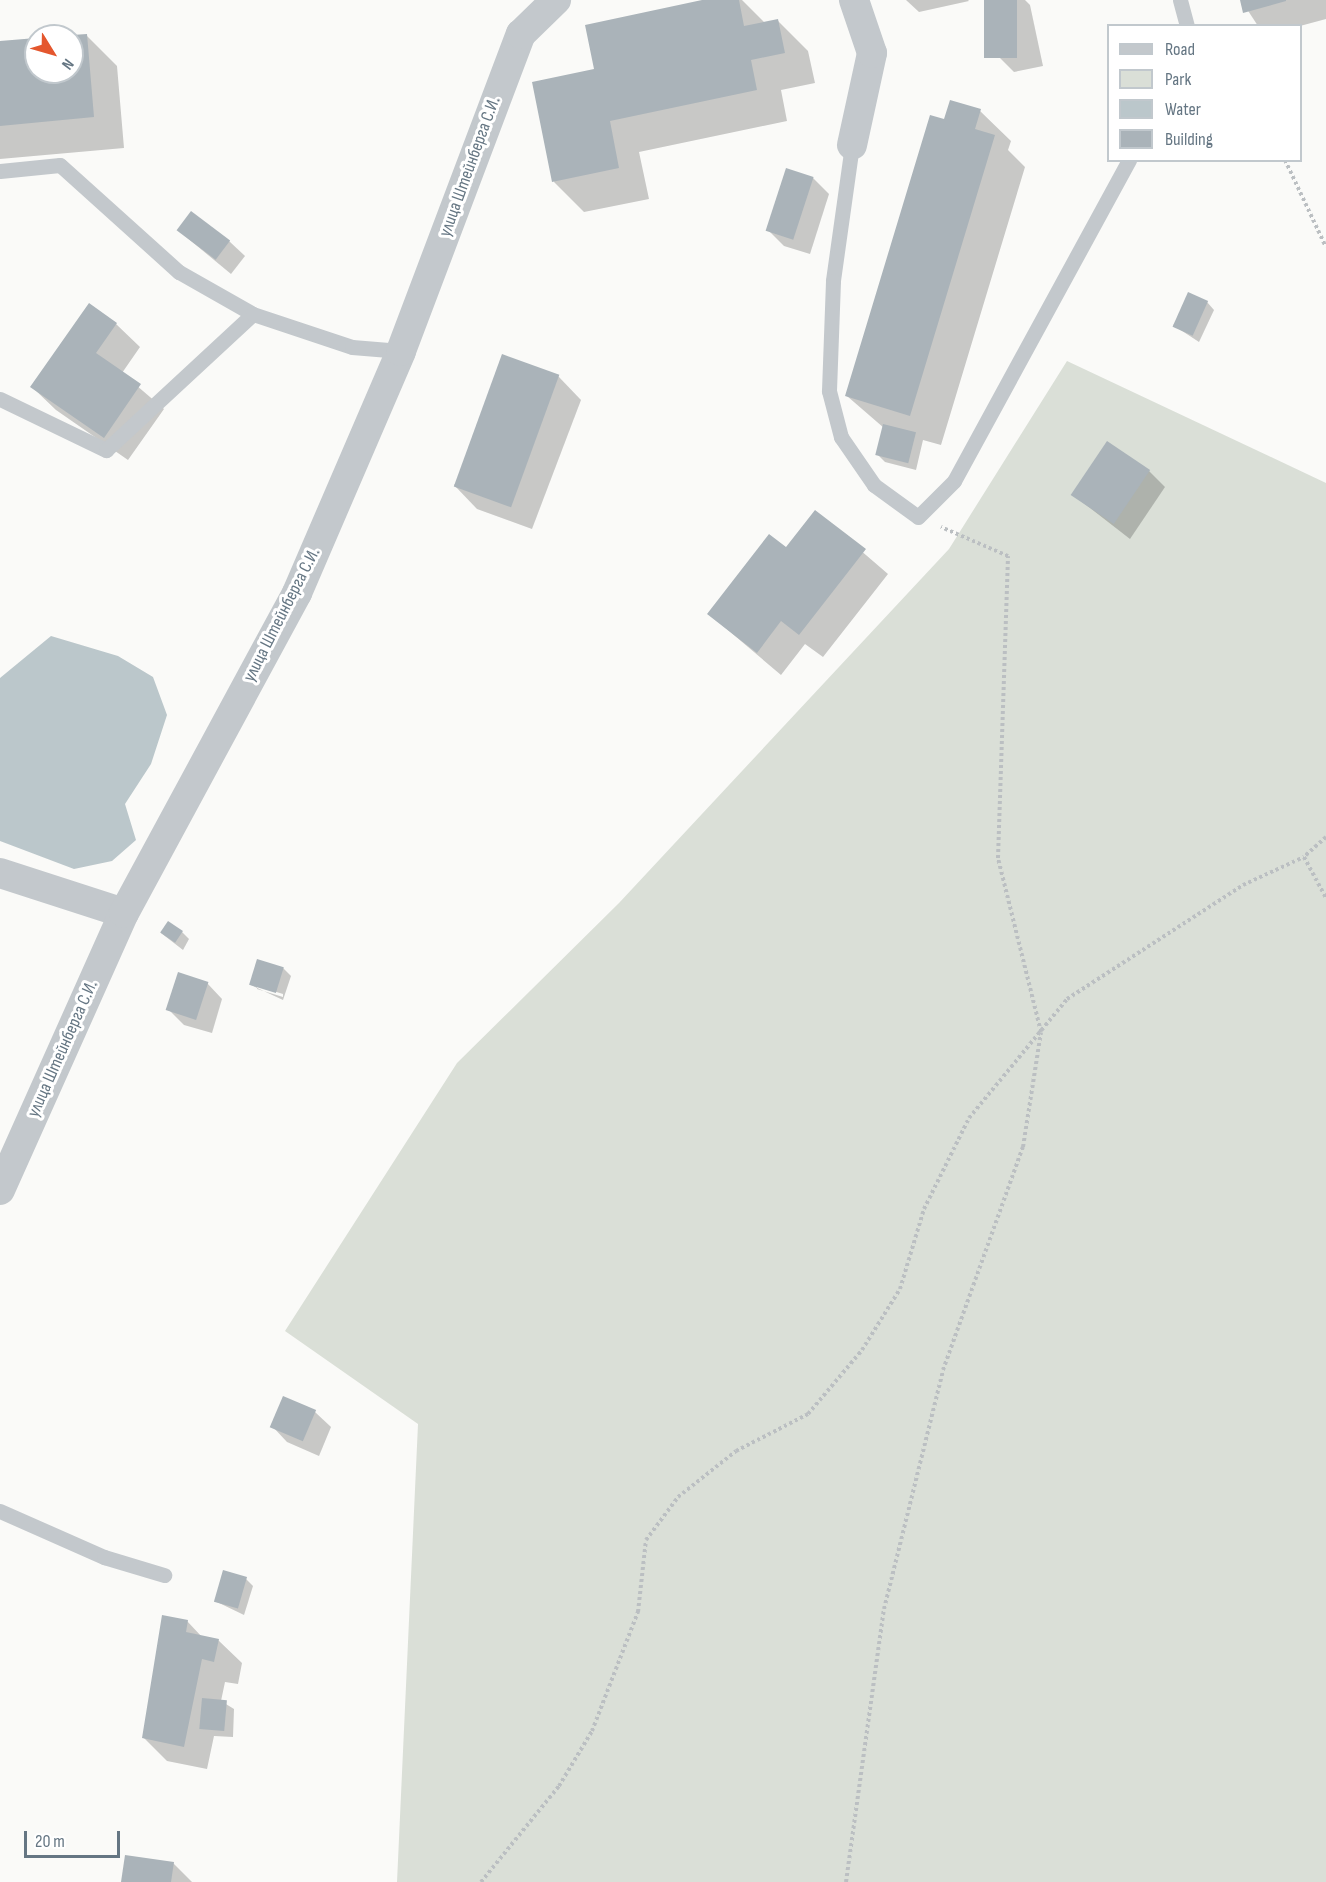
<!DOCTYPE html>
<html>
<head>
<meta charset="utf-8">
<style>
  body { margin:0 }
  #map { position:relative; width:1326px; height:1882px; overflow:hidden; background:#fafaf8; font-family:"Sofia Sans Condensed",sans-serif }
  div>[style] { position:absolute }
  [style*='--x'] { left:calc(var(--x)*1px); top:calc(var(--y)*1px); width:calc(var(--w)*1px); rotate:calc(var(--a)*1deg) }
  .green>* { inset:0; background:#dadfd7 }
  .water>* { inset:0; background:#bbc7cb }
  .shadow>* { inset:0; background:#0003 }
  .building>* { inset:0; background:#aab3b9; transform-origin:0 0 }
  .path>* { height:4px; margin-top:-2px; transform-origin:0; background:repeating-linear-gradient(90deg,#bbbfc2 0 3px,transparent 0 6px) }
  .service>* { height:15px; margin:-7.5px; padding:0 7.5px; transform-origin:7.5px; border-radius:7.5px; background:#c3c8cc }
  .minor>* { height:30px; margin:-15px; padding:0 15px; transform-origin:15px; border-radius:15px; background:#c3c8cc }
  span { translate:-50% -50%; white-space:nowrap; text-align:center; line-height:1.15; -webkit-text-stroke:6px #fff; paint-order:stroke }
  .street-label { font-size:18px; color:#657683 }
  .legend { position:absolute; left:1107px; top:24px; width:195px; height:138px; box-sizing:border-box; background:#fff; border:2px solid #c1c8cd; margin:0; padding:8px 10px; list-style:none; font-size:18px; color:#657683 }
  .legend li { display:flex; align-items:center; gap:12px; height:30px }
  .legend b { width:30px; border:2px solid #c1c8cd }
  .north { position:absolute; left:24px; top:24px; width:60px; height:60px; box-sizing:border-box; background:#fff; border:2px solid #c1c8cd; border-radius:50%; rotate:127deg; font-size:16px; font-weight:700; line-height:24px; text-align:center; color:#657683 }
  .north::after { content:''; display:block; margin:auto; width:21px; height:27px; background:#e4572e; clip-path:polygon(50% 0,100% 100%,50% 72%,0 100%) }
  .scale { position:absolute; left:24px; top:1831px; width:96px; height:27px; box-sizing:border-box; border:3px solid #657683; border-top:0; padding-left:8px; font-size:18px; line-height:21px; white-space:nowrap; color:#657683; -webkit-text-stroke:4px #fff; paint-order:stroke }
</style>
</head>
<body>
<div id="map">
  <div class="green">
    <i style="clip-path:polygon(1067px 361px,1326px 483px,1326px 1882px,397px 1882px,418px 1424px,285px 1331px,457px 1063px,619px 903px,949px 549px)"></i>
  </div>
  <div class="water">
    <i style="clip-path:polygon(51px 636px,118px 656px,153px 677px,167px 715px,151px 764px,125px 804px,136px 840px,112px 861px,74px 869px,0 841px,0 678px)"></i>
  </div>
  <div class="shadow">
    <i style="clip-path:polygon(709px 0,742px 0,765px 23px,777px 20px,808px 51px,815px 83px,781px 90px,787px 121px,639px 152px,649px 199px,584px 212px,554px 182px,596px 70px)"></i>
    <i style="clip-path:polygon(906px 0,968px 0,969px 1px,919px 12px)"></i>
    <i style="clip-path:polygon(986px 0,1025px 0,1030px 5px,1043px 66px,1014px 72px,998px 56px)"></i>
    <i style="clip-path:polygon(1241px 0,1326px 0,1326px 19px,1300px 26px,1258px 26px)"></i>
    <i style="clip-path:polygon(86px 35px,117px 66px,124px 148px,0 159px,0 43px,36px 40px,36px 72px,72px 72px,72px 36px)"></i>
    <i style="clip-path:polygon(980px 111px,1011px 141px,1008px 150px,1025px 167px,941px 445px,923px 440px,916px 470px,885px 462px,877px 454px,884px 428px,847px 396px,945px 121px)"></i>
    <i style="clip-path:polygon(813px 178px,829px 194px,810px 254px,784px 246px,768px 230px)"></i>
    <i style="clip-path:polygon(179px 231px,229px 241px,245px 256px,231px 274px)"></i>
    <i style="clip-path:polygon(1207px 302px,1214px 310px,1199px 342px,1173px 325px)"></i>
    <i style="clip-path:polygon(116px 324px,140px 347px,122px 373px,164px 409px,128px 460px,56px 410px,32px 387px)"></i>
    <i style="clip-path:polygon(558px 376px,581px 400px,532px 529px,477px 509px,454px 485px)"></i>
    <i style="clip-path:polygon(1149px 471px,1165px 487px,1130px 539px,1072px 494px)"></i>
    <i style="clip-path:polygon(816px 512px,888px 574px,823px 657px,805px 644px,781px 675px,709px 614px,787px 550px)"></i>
    <i style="clip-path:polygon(182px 932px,189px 939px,183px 950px,161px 933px)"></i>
    <i style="clip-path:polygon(evenodd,283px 968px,291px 976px,283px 1000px,251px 985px,283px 968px,257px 986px,283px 994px,283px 997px,257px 989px,257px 986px)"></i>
    <i style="clip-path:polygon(207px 983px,222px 999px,212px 1033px,184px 1025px,168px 1009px)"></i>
    <i style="clip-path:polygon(315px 1412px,331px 1427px,319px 1456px,287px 1442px,272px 1426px)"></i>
    <i style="clip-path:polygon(246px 1579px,253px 1586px,244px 1615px,215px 1601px)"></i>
    <i style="clip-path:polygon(187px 1621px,202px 1637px,218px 1640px,242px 1663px,238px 1684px,225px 1682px,221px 1701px,234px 1709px,233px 1737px,214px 1736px,207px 1769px,167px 1761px,143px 1737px)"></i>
    <i style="clip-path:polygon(173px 1863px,192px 1882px,123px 1882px)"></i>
  </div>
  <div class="building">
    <i style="clip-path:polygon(702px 0,739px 0,744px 26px,778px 19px,785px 53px,751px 60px,757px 90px,610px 121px,619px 168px,552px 182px,532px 82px,594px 69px,585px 25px)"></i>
    <i style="left:984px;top:0;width:33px;height:58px"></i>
    <i style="clip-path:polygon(1240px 0,1286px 0,1286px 1px,1243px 13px)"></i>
    <i style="clip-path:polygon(87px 34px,94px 117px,0 126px,0 41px,36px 38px,36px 72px,72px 72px,72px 35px)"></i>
    <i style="clip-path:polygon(950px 100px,981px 109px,975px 129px,995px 135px,910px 416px,845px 396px,930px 115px,944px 119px)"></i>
    <i style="left:786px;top:168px;width:29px;height:66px;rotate:18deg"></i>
    <i style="left:191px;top:211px;width:49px;height:24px;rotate:37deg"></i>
    <i style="left:1188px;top:292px;width:22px;height:38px;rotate:24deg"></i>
    <i style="clip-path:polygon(89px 303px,117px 323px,96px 353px,141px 384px,104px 438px,30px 387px)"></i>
    <i style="left:502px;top:354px;width:61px;height:141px;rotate:20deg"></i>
    <i style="left:883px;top:424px;width:34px;height:32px;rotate:14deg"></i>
    <i style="left:1107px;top:441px;width:52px;height:65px;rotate:34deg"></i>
    <i style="clip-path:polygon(815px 510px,866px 549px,799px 635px,781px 621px,757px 653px,707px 614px,769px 534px,786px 547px)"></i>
    <i style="left:168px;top:921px;width:18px;height:14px;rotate:34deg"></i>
    <i style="left:257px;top:959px;width:28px;height:27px;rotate:17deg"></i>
    <i style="left:178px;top:972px;width:32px;height:40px;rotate:18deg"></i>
    <i style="left:283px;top:1396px;width:36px;height:34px;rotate:23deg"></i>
    <i style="left:223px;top:1570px;width:25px;height:33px;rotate:16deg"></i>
    <i style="clip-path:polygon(162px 1615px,188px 1620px,186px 1632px,219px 1639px,214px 1662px,202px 1659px,184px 1747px,142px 1738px)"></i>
    <i style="left:202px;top:1698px;width:25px;height:31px;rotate:5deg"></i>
    <i style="clip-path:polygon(125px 1855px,174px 1862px,171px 1882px,121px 1882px)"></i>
  </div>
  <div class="path">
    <i style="--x:1285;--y:160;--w:96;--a:64.8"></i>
    <i style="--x:1326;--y:837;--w:30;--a:138"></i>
    <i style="--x:1304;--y:857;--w:47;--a:61.8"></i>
    <i style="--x:481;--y:1882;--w:124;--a:-50.9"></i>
    <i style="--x:559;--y:1786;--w:64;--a:-59"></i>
    <i style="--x:592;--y:1731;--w:128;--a:-68.9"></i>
    <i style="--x:638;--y:1612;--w:72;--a:-83.7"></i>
    <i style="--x:646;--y:1540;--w:54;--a:-53.3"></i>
    <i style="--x:678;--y:1497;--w:74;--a:-38.4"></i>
    <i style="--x:736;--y:1451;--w:81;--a:-27.2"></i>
    <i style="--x:808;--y:1414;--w:84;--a:-49.8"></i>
    <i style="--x:862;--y:1350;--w:72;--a:-58.1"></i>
    <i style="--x:900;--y:1289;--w:84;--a:-73.3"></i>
    <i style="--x:924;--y:1209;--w:102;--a:-63.7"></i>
    <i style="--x:969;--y:1118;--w:154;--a:-50.5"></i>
    <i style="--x:1067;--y:999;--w:210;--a:-32.9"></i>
    <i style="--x:1243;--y:885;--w:67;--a:-24.7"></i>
    <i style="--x:846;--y:1882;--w:276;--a:-82.1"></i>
    <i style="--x:884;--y:1609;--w:246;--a:-76.1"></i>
    <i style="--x:943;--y:1370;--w:237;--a:-70.3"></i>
    <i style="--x:1023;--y:1147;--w:116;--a:-81.1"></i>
    <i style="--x:1041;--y:1032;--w:179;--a:-103.9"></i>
    <i style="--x:998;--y:858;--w:302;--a:-88.1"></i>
    <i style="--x:1008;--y:556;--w:73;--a:-156.6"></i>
  </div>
  <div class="service">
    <i style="--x:1180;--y:0;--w:27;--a:75"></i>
    <i style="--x:852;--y:145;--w:137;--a:98"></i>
    <i style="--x:833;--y:281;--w:110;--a:92.1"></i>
    <i style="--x:829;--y:391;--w:48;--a:75.4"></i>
    <i style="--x:841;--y:437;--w:58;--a:55.5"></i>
    <i style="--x:874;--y:485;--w:54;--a:36"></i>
    <i style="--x:918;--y:517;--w:51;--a:-45"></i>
    <i style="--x:954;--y:481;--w:366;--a:-61.4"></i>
    <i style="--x:0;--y:171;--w:60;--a:-5.7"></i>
    <i style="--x:60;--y:165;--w:160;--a:42"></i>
    <i style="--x:179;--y:272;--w:85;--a:29.6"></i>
    <i style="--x:0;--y:399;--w:118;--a:25.7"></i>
    <i style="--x:106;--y:450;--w:200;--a:-42.8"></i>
    <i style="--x:253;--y:314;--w:104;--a:18.4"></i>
    <i style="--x:352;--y:347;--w:49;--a:4.7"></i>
    <i style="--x:0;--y:1511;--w:114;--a:23.9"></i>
    <i style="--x:104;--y:1557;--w:63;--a:16.7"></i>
  </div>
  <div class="minor">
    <i style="--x:852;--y:145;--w:94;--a:-77.7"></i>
    <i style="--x:872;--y:53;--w:56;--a:-108.8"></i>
    <i style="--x:0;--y:873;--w:130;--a:17.9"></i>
    <i style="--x:0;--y:1190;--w:303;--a:-65.9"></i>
    <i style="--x:124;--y:913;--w:364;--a:-61.6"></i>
    <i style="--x:297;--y:593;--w:263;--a:-66.7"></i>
    <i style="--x:401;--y:351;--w:339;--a:-69.3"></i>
    <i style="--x:521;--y:34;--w:49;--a:-44.2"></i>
  </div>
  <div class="street-label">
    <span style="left:470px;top:167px;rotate:-70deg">улица Штейнберга С.И.</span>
    <span style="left:282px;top:615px;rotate:-63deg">улица Штейнберга С.И.</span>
    <span style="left:63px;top:1049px;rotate:-66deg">улица Штейнберга С.И.</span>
  </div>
  <ul class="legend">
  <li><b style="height:8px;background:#c3c8cc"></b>Road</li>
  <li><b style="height:16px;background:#dadfd7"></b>Park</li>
  <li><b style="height:16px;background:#bbc7cb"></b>Water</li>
  <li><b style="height:16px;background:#aab3b9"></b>Building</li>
  </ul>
  <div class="north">N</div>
  <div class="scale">20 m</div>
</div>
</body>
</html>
